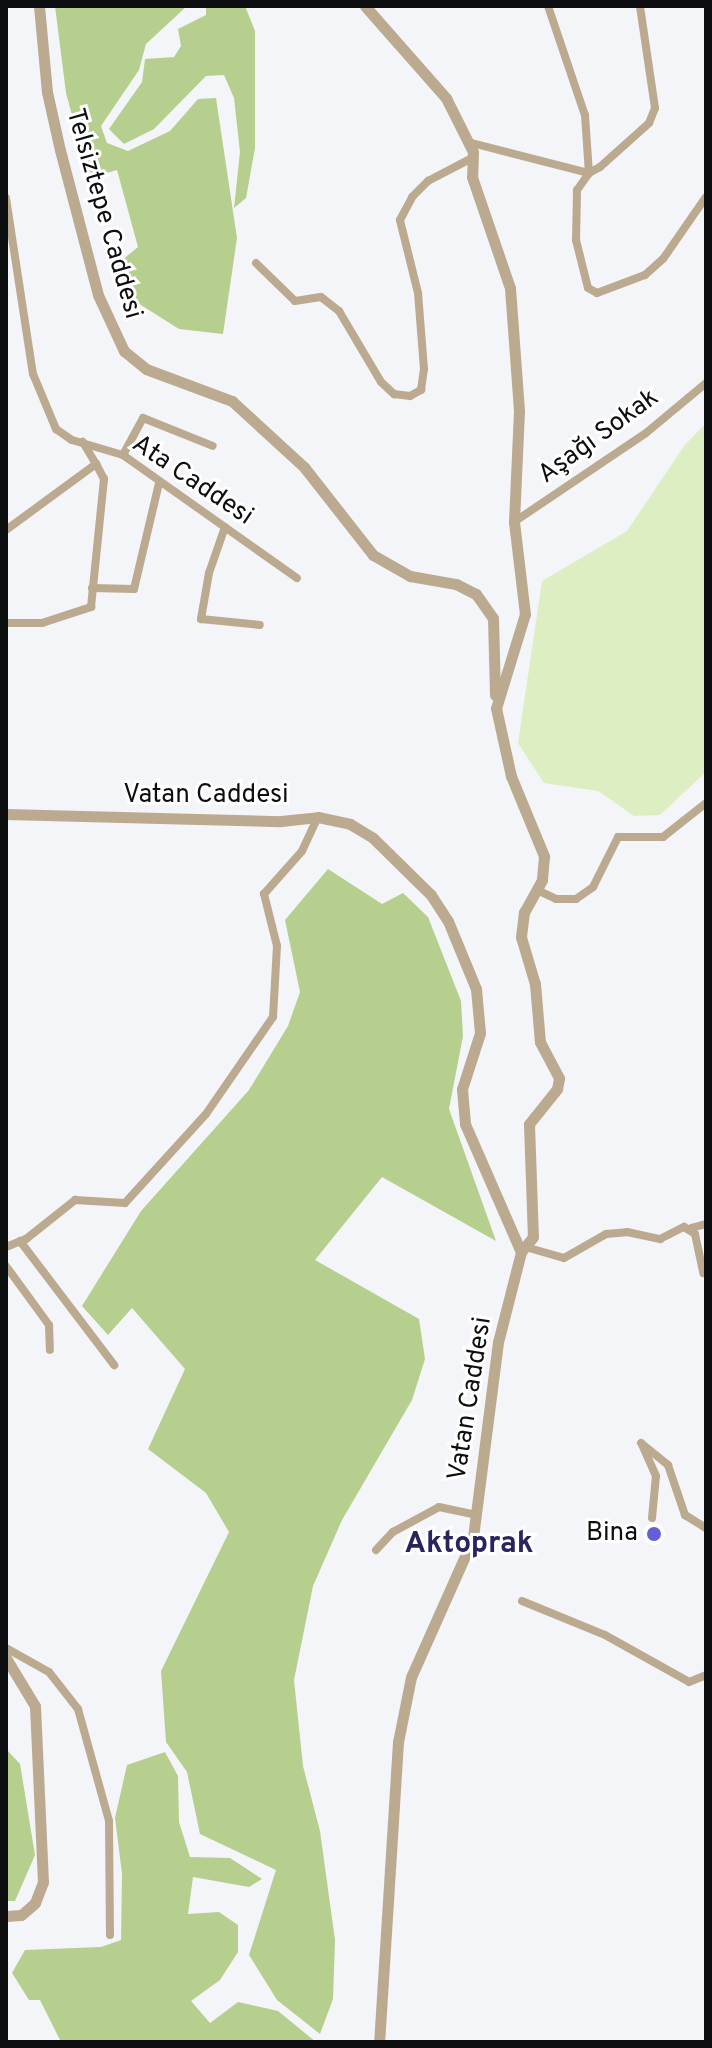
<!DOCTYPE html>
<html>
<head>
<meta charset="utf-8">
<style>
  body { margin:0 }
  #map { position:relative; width:712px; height:2048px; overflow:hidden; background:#f3f5f8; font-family:Overpass,sans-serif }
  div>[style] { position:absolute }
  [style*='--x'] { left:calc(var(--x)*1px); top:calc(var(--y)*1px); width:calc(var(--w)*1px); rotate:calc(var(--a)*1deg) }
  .green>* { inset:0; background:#ddefc2 }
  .forest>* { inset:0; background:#b6cf8e }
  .minor>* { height:8px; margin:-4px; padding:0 4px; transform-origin:4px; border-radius:4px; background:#bbaa90 }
  .tertiary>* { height:11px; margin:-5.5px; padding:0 5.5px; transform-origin:5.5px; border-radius:5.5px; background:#bbaa90 }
  .dots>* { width:22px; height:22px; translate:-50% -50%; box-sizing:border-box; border:4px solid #fff; border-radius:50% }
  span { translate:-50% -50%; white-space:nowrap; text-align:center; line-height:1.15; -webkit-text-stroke:6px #fff; paint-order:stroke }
  .street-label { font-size:26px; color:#0d0e0f }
  .poi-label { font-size:26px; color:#0d0e0f }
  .right { translate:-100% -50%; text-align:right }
  .quarter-label { font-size:30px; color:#27245e; font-weight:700 }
  .frame { position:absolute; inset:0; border:8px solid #0d0e0f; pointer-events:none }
</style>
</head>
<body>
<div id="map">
  <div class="green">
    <i style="clip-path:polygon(706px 423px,706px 772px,660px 815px,634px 816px,598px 791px,544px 783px,518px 743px,542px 581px,627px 531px,684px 446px)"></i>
  </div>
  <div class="forest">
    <i style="clip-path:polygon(55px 6px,187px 6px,146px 44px,139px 70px,101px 126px,107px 143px,128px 151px,170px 131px,198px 99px,216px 98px,237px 238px,223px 334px,179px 329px,133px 300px,116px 265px,138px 247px,117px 170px,89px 178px,66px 93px)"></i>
    <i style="clip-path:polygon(206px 6px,245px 6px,255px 31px,255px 148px,246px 198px,234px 208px,240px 152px,234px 98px,224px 75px,206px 76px,154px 129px,124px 144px,109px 129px,142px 82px,145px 59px,174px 57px,181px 46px,178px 29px,206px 15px)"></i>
    <i style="clip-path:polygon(328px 869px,382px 904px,403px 893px,428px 917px,461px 1001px,463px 1036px,449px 1109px,496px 1241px,382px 1177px,315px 1260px,419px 1319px,425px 1359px,412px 1400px,342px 1520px,313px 1586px,294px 1680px,303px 1766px,320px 1831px,335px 1940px,333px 1999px,320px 2034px,277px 2000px,249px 1955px,276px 1870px,200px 1834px,187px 1772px,166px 1742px,161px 1671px,229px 1532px,206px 1493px,148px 1449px,185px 1369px,132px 1308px,108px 1335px,82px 1306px,141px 1211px,249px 1090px,288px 1026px,300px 992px,285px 920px)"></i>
    <i style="clip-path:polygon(7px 1750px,20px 1764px,35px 1855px,15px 1901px,6px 1901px)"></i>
    <i style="clip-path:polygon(165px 1752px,178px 1776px,179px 1822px,190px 1857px,230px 1858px,262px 1879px,249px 1887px,193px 1877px,188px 1914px,219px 1912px,238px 1925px,238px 1952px,220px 1980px,191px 2001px,210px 2023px,238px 2002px,278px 2011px,316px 2042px,61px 2042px,40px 2000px,29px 2000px,12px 1973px,25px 1950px,101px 1947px,121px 1940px,122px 1874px,115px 1818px,127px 1765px)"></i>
  </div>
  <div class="minor">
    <i style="--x:548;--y:6;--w:115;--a:71.3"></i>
    <i style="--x:585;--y:115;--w:58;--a:86.1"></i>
    <i style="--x:589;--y:173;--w:21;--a:125"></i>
    <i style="--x:577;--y:190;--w:50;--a:91.1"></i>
    <i style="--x:576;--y:240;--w:49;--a:76"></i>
    <i style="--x:588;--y:288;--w:10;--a:29"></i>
    <i style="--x:597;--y:293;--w:51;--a:-20.6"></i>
    <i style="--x:645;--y:275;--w:24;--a:-42"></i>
    <i style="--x:663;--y:259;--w:75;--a:-55.3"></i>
    <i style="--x:468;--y:142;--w:125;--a:14.4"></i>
    <i style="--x:589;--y:173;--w:13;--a:-29"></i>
    <i style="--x:600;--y:167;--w:66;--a:-41.9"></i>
    <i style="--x:649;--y:123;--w:16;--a:-68"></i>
    <i style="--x:655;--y:108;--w:103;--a:-98.4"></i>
    <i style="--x:6;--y:198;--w:178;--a:81.3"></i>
    <i style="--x:33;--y:374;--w:60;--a:67.3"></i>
    <i style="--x:56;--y:429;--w:19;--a:35"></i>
    <i style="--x:72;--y:440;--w:53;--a:16.4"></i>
    <i style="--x:123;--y:455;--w:213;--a:35.3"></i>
    <i style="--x:256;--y:263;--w:54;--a:44.3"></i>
    <i style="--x:295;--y:301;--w:26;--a:-9"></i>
    <i style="--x:321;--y:297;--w:23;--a:38"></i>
    <i style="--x:339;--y:311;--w:82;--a:59.4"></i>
    <i style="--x:381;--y:382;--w:18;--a:43"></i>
    <i style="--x:394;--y:394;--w:16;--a:7"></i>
    <i style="--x:410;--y:396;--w:13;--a:-29"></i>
    <i style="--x:421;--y:390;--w:21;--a:-82"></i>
    <i style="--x:424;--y:369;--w:76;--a:-94.5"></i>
    <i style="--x:418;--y:293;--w:75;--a:-103.9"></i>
    <i style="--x:400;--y:220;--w:26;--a:-62"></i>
    <i style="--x:412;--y:197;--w:23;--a:-45"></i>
    <i style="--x:428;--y:181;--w:50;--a:-27.6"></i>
    <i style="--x:123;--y:455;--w:42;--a:-61.6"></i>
    <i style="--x:143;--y:418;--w:75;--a:21.8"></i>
    <i style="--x:514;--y:522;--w:159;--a:-34"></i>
    <i style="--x:646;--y:433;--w:78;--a:-39.8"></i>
    <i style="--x:225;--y:527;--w:49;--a:109.2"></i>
    <i style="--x:209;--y:573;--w:47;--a:99.9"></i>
    <i style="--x:201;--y:619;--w:59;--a:5.8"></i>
    <i style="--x:6;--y:530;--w:112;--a:-36.3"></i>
    <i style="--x:96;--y:464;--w:26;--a:-121"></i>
    <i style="--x:92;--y:588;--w:42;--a:1.4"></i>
    <i style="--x:134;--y:589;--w:109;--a:-76.7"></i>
    <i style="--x:6;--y:623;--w:36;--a:0"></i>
    <i style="--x:42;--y:623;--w:52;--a:-18.1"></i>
    <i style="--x:91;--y:607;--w:129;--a:-84.2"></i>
    <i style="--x:104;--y:479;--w:17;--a:-118"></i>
    <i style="--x:537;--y:890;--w:21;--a:25"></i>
    <i style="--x:556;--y:899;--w:20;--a:0"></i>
    <i style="--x:576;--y:899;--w:21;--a:-35"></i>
    <i style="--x:593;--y:887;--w:56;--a:-63.4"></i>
    <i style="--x:618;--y:837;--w:45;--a:0"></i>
    <i style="--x:663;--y:837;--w:55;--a:-38.3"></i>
    <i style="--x:691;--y:1228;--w:16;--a:-15"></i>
    <i style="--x:20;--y:1241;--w:156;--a:52.8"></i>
    <i style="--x:6;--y:1247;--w:22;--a:-22"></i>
    <i style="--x:26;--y:1239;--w:63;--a:-38.5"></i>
    <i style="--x:75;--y:1200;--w:50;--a:3.4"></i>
    <i style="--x:125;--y:1203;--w:120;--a:-47.7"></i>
    <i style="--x:206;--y:1114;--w:118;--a:-55.4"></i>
    <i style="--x:273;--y:1017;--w:71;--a:-86.8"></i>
    <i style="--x:277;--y:946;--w:54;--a:-104"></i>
    <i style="--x:264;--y:894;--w:57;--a:-48.5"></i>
    <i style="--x:302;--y:851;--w:38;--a:-65"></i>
    <i style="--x:529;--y:1248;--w:36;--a:16"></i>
    <i style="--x:564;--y:1258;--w:48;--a:-29.7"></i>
    <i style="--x:606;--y:1234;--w:21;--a:-5"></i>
    <i style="--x:627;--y:1232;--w:34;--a:12"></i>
    <i style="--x:660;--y:1239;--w:27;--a:-27"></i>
    <i style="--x:684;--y:1227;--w:13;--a:32"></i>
    <i style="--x:695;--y:1234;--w:40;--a:78"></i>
    <i style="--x:6;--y:1266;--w:73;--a:53.9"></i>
    <i style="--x:49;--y:1325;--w:25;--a:88"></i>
    <i style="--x:652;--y:1518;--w:42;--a:-84.6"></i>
    <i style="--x:656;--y:1476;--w:36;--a:-114"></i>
    <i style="--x:641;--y:1443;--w:35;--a:39"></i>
    <i style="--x:668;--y:1465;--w:53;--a:71.2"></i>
    <i style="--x:685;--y:1515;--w:25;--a:32"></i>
    <i style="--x:376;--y:1550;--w:25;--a:-47"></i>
    <i style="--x:393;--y:1532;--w:52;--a:-28.5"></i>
    <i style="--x:439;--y:1507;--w:38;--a:12"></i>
    <i style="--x:522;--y:1601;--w:90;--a:22.3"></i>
    <i style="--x:605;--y:1635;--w:96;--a:29.2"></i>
    <i style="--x:689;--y:1682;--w:18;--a:-22"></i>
    <i style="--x:6;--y:1648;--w:49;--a:29.2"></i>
    <i style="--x:49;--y:1672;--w:47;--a:51.9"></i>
    <i style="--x:78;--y:1709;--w:116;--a:74.5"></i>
    <i style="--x:109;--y:1821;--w:114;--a:89.5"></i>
  </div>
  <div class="tertiary">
    <i style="--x:39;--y:6;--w:86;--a:84.7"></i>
    <i style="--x:47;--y:92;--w:59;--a:77.4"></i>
    <i style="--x:60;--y:150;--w:150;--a:75.3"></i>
    <i style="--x:98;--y:295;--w:62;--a:65.1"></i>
    <i style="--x:124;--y:351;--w:28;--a:39"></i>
    <i style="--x:146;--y:369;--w:92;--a:20.4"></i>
    <i style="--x:232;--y:401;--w:98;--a:42.5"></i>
    <i style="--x:304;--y:467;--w:112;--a:51.9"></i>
    <i style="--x:373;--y:555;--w:43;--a:29.6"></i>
    <i style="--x:410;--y:576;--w:47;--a:9.9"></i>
    <i style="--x:456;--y:584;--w:22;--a:27"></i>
    <i style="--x:476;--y:594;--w:29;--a:55"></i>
    <i style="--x:493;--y:618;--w:77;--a:88.5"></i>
    <i style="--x:365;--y:6;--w:123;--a:48.6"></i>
    <i style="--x:446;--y:98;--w:60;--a:63.4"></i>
    <i style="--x:473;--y:152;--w:25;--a:92"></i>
    <i style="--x:472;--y:177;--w:117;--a:71.1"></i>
    <i style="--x:510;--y:288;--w:123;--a:85.8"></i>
    <i style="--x:519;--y:411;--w:111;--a:92.6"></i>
    <i style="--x:514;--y:522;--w:93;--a:83.2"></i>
    <i style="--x:525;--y:614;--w:98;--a:107.1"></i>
    <i style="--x:496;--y:708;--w:70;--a:77.6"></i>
    <i style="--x:511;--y:776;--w:87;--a:67.6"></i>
    <i style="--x:544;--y:856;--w:24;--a:95"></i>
    <i style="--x:542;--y:880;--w:37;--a:119"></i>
    <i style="--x:524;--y:912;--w:25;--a:97"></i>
    <i style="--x:521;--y:937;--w:49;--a:73.4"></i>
    <i style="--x:535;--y:984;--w:58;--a:85.1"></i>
    <i style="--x:540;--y:1042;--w:41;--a:62.2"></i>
    <i style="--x:559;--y:1078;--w:11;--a:100"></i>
    <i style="--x:557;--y:1089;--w:45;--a:128.7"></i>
    <i style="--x:529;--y:1124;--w:113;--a:88"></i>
    <i style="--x:533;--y:1237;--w:19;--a:129"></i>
    <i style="--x:6;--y:814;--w:275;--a:1.5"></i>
    <i style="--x:281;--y:821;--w:37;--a:-6"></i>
    <i style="--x:318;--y:817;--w:33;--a:12"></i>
    <i style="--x:350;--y:824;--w:27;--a:31"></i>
    <i style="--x:373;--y:838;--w:81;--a:44.5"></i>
    <i style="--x:431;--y:895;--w:31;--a:57"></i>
    <i style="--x:448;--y:921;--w:74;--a:67.6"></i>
    <i style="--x:476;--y:989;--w:44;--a:84.8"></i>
    <i style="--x:480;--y:1033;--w:59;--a:107.8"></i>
    <i style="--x:462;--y:1089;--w:35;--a:85"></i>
    <i style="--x:465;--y:1124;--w:140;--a:66.4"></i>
    <i style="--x:521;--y:1252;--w:93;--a:104.3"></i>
    <i style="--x:498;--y:1342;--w:198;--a:97.3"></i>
    <i style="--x:473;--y:1538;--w:152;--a:114"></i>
    <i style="--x:411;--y:1677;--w:66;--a:101.3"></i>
    <i style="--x:398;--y:1742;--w:301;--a:93.6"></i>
    <i style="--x:6;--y:1658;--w:56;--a:58.9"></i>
    <i style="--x:35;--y:1706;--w:176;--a:87.4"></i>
    <i style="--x:43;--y:1882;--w:22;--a:111"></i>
    <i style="--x:35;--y:1903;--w:18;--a:139"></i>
    <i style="--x:21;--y:1915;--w:15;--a:176"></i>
  </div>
  <div class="dots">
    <i style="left:654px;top:1534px;background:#645fd8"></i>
  </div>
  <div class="street-label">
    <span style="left:103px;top:214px;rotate:74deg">Telsiztepe Caddesi</span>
    <span style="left:599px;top:437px;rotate:-36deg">Aşağı Sokak</span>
    <span style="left:192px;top:481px;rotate:34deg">Ata Caddesi</span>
    <span style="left:206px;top:796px">Vatan Caddesi</span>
    <span style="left:471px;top:1399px;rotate:-81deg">Vatan Caddesi</span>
  </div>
  <div class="poi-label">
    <span class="right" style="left:638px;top:1534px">Bina</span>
  </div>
  <div class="quarter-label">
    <span style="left:469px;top:1545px">Aktoprak</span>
  </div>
  <div class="frame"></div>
</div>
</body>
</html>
